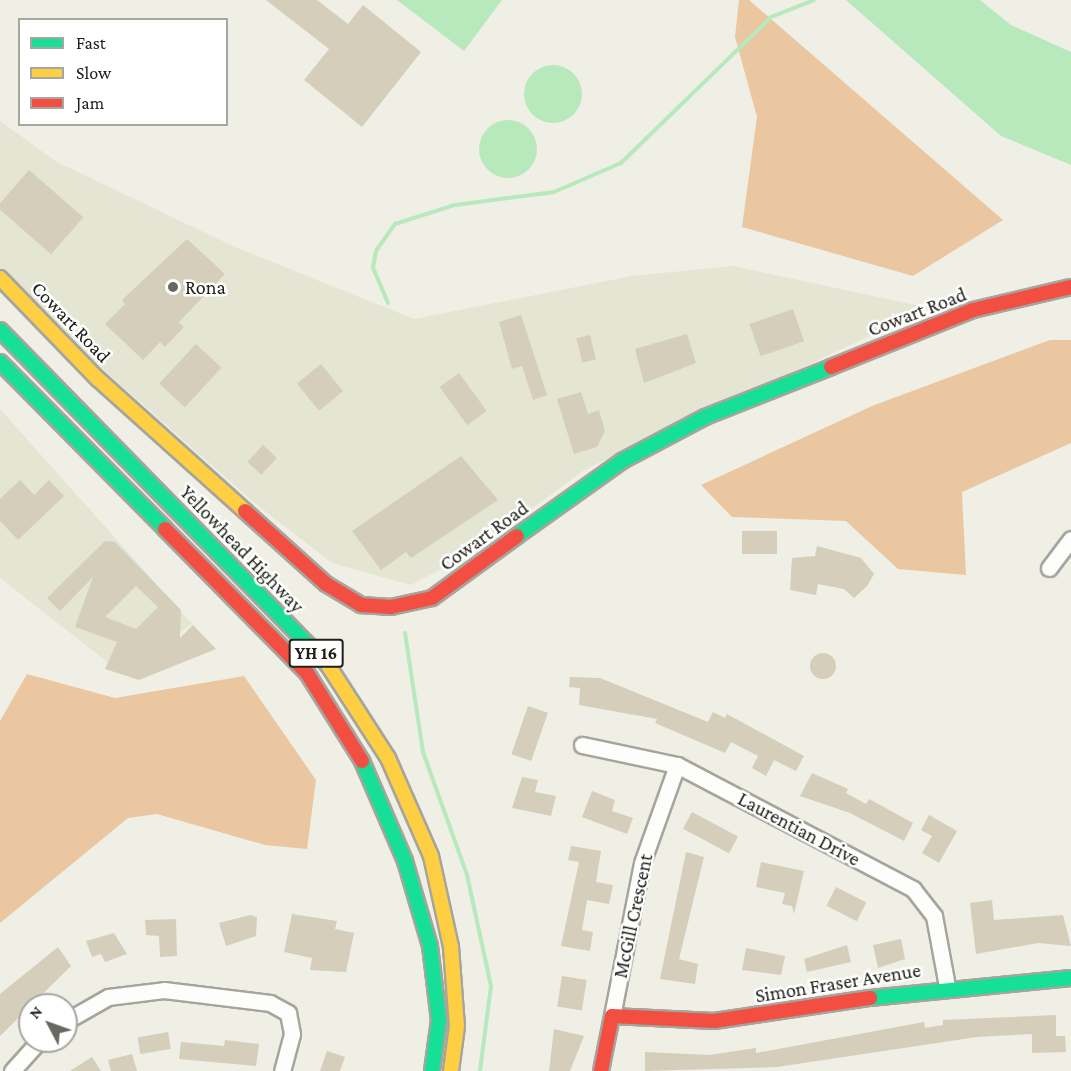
<!DOCTYPE html>
<html>
<head>
<meta charset="utf-8">
<style>
  body { margin:0 }
  #map { position:relative; width:1071px; height:1071px; overflow:hidden; background:#efefe5; font-family:"Crimson Pro",serif }
  div>[style] { position:absolute }
  [style*='--x'] { left:calc(var(--x)*1px); top:calc(var(--y)*1px); width:calc(var(--w)*1px); rotate:calc(var(--a)*1deg) }
  .built>* { inset:0; background:#e5e5d3 }
  .forest>* { inset:0; background:#eac7a0 }
  .water>* { inset:0; background:#b7e9bc }
  .round { border-radius:50% }
  .stream>* { height:4px; margin:-2px; padding:0 2px; transform-origin:2px; border-radius:2px; background:#b7e9bc }
  .building>* { inset:0; background:#d5ceba; transform-origin:0 0 }
  .roads { filter:drop-shadow(2px 0 #a5a59e) drop-shadow(-2px 0 #a5a59e) drop-shadow(0 2px #a5a59e) drop-shadow(0 -2px #a5a59e) }
  .street>* { height:15px; margin:-7.5px; padding:0 7.5px; transform-origin:7.5px; border-radius:7.5px; background:#fdfdfb }
  .fast>* { height:14px; margin:-7px; padding:0 7px; transform-origin:7px; border-radius:7px; background:#16e098 }
  .slow>* { height:14px; margin:-7px; padding:0 7px; transform-origin:7px; border-radius:7px; background:#ffcf43 }
  .jam>* { height:14px; margin:-7px; padding:0 7px; transform-origin:7px; border-radius:7px; background:#f24e42 }
  .dots>* { width:16px; height:16px; translate:-50% -50%; box-sizing:border-box; border:3px solid #fff; border-radius:50% }
  span { translate:-50% -50%; white-space:nowrap; text-align:center; line-height:1.15; -webkit-text-stroke:5px #fff; paint-order:stroke }
  .shield-label span { padding:2px 4px; background:#fff; border:2px solid; border-radius:4px; -webkit-text-stroke-width:0 }
  .shield-label { font-size:18px; color:#20201a; font-weight:700 }
  .poi-label { font-size:20px; color:#20201a }
  .left { translate:0 -50%; text-align:left }
  .street-label { font-size:20px; color:#20201a }
  .legend { position:absolute; left:18px; top:18px; width:210px; height:108px; box-sizing:border-box; background:#fff; border:2px solid #a6a6a3; margin:0; padding:8px 10px; list-style:none; font-size:18px; color:#20201a }
  .legend li { display:flex; align-items:center; gap:12px; height:30px }
  .legend b { width:30px; border:2px solid #a6a6a3 }
  .north { position:absolute; left:18px; top:993px; width:60px; height:60px; box-sizing:border-box; background:#fff; border:2px solid #a6a6a3; border-radius:50%; rotate:311deg; font-size:16px; font-weight:700; line-height:24px; text-align:center; color:#20201a }
  .north::after { content:''; display:block; margin:auto; width:21px; height:27px; background:#686861; clip-path:polygon(50% 0,100% 100%,50% 72%,0 100%) }
</style>
</head>
<body>
<div id="map">
  <div class="built">
    <i style="clip-path:polygon(0 121px,57px 162px,237px 248px,414px 319px,632px 276px,733px 266px,929px 308px,584px 470px,479px 548px,411px 585px,332px 563px,252px 501px,0 278px)"></i>
    <i style="clip-path:polygon(0 409px,192px 624px,120px 672px,0 578px)"></i>
  </div>
  <div class="forest">
    <i style="clip-path:polygon(739px 0,749px 0,1003px 220px,913px 276px,742px 227px,757px 117px,735px 37px)"></i>
    <i style="clip-path:polygon(1050px 340px,1071px 340px,1071px 443px,962px 492px,966px 575px,898px 569px,846px 521px,732px 517px,701px 485px,872px 406px)"></i>
    <i style="clip-path:polygon(27px 674px,115px 698px,244px 676px,316px 780px,307px 849px,265px 845px,157px 814px,128px 818px,0 923px,0 721px)"></i>
  </div>
  <div class="water">
    <i style="clip-path:polygon(397px 0,502px 0,464px 51px)"></i>
    <i style="clip-path:polygon(846px 0,980px 0,1011px 25px,1071px 52px,1071px 165px,1001px 136px)"></i>
    <i class="round" style="left:524px;top:65px;width:58px;height:58px"></i>
    <i class="round" style="left:479px;top:120px;width:58px;height:58px"></i>
  </div>
  <div class="stream">
    <i style="--x:388;--y:303;--w:39;--a:-113"></i>
    <i style="--x:373;--y:267;--w:16;--a:-79"></i>
    <i style="--x:376;--y:251;--w:33;--a:-55"></i>
    <i style="--x:395;--y:224;--w:63;--a:-17.6"></i>
    <i style="--x:455;--y:205;--w:100;--a:-7.5"></i>
    <i style="--x:554;--y:192;--w:73;--a:-23.4"></i>
    <i style="--x:621;--y:163;--w:209;--a:-44.2"></i>
    <i style="--x:771;--y:17;--w:46;--a:-21.6"></i>
    <i style="--x:405;--y:633;--w:120;--a:81.4"></i>
    <i style="--x:423;--y:752;--w:131;--a:70.3"></i>
    <i style="--x:467;--y:875;--w:114;--a:77.8"></i>
    <i style="--x:491;--y:986;--w:86;--a:97.4"></i>
  </div>
  <div class="building">
    <i style="clip-path:polygon(266px 0,317px 0,348px 24px,363px 5px,421px 52px,362px 127px,304px 80px,329px 49px)"></i>
    <i style="left:29px;top:170px;width:72px;height:49px;rotate:41deg"></i>
    <i style="clip-path:polygon(187px 239px,225px 274px,179px 322px,184px 327px,165px 347px,160px 342px,143px 360px,105px 324px,125px 304px,122px 300px)"></i>
    <i style="left:793px;top:309px;width:34px;height:46px;rotate:71deg"></i>
    <i style="clip-path:polygon(521px 315px,547px 395px,533px 400px,522px 366px,512px 369px,499px 322px)"></i>
    <i style="clip-path:polygon(687px 334px,696px 363px,644px 383px,635px 349px)"></i>
    <i style="left:590px;top:335px;width:25px;height:14px;rotate:76deg"></i>
    <i style="left:196px;top:344px;width:35px;height:54px;rotate:43deg"></i>
    <i style="left:321px;top:364px;width:35px;height:31px;rotate:51deg"></i>
    <i style="left:459px;top:373px;width:47px;height:24px;rotate:54deg"></i>
    <i style="clip-path:polygon(581px 392px,588px 414px,599px 410px,605px 431px,597px 447px,574px 454px,557px 399px)"></i>
    <i style="left:263px;top:445px;width:19px;height:23px;rotate:43deg"></i>
    <i style="clip-path:polygon(461px 456px,498px 500px,411px 558px,406px 552px,381px 570px,352px 531px)"></i>
    <i style="clip-path:polygon(20px 480px,34px 495px,49px 480px,64px 496px,18px 540px,0 521px,0 499px)"></i>
    <i style="left:777px;top:531px;width:23px;height:35px;rotate:90deg"></i>
    <i style="clip-path:polygon(evenodd,105px 541px,115px 542px,181px 610px,180px 638px,193px 625px,216px 649px,139px 680px,105px 669px,117px 642px,75px 627px,93px 577px,60px 611px,47px 598px,105px 541px,136px 586px,158px 607px,136px 629px,105px 617px,136px 586px)"></i>
    <i style="clip-path:polygon(817px 546px,861px 558px,874px 574px,867px 586px,854px 598px,844px 589px,818px 584px,816px 595px,790px 590px,792px 558px,815px 556px)"></i>
    <i class="round" style="left:810px;top:653px;width:26px;height:26px"></i>
    <i style="clip-path:polygon(570px 677px,600px 678px,708px 722px,713px 712px,725px 718px,727px 714px,804px 756px,796px 771px,774px 760px,766px 776px,752px 768px,758px 756px,731px 742px,725px 753px,655px 723px,657px 719px,579px 705px,580px 688px,569px 687px)"></i>
    <i style="left:528px;top:706px;width:21px;height:51px;rotate:19deg"></i>
    <i style="clip-path:polygon(812px 773px,848px 789px,846px 793px,866px 804px,869px 799px,913px 823px,904px 841px,850px 813px,800px 796px)"></i>
    <i style="clip-path:polygon(522px 777px,538px 780px,535px 792px,556px 796px,551px 816px,512px 808px)"></i>
    <i style="clip-path:polygon(592px 791px,615px 800px,612px 811px,633px 818px,627px 834px,582px 817px)"></i>
    <i style="left:692px;top:812px;width:52px;height:19px;rotate:28deg"></i>
    <i style="clip-path:polygon(929px 815px,957px 831px,939px 863px,922px 853px,932px 836px,921px 830px)"></i>
    <i style="clip-path:polygon(571px 846px,601px 851px,596px 882px,613px 885px,609px 904px,587px 900px,582px 930px,593px 932px,590px 951px,561px 946px,579px 862px,568px 860px)"></i>
    <i style="clip-path:polygon(686px 852px,704px 857px,679px 959px,698px 964px,695px 984px,660px 979px)"></i>
    <i style="clip-path:polygon(761px 862px,804px 871px,794px 914px,792px 906px,782px 904px,785px 893px,756px 887px)"></i>
    <i style="left:836px;top:887px;width:34px;height:21px;rotate:27deg"></i>
    <i style="clip-path:polygon(992px 900px,994px 920px,1063px 915px,1071px 946px,1038px 943px,976px 954px,970px 903px)"></i>
    <i style="clip-path:polygon(292px 914px,337px 921px,335px 929px,354px 933px,346px 972px,310px 970px,312px 958px,284px 952px)"></i>
    <i style="clip-path:polygon(250px 915px,257px 917px,256px 936px,226px 946px,219px 923px)"></i>
    <i style="clip-path:polygon(176px 919px,177px 956px,160px 957px,159px 936px,146px 935px,145px 920px)"></i>
    <i style="clip-path:polygon(114px 933px,127px 954px,105px 962px,101px 954px,92px 957px,86px 941px)"></i>
    <i style="clip-path:polygon(901px 939px,905px 959px,878px 968px,873px 945px)"></i>
    <i style="clip-path:polygon(847px 945px,851px 962px,807px 972px,804px 959px)"></i>
    <i style="clip-path:polygon(58px 947px,71px 966px,0 1036px,0 994px)"></i>
    <i style="clip-path:polygon(746px 948px,785px 956px,781px 975px,742px 970px)"></i>
    <i style="left:562px;top:976px;width:25px;height:31px;rotate:9deg"></i>
    <i style="clip-path:polygon(1056px 1015px,1056px 1036px,1065px 1036px,1066px 1052px,1032px 1053px,1032px 1034px,977px 1037px,777px 1067px,645px 1071px,645px 1052px,709px 1055px,756px 1048px,756px 1053px,924px 1022px,925px 1028px,943px 1025px,943px 1020px)"></i>
    <i style="clip-path:polygon(554px 1029px,584px 1036px,570px 1071px,549px 1071px)"></i>
    <i style="left:168px;top:1032px;width:17px;height:31px;rotate:80deg"></i>
    <i style="clip-path:polygon(225px 1040px,259px 1044px,256px 1066px,179px 1059px,181px 1042px,224px 1046px)"></i>
    <i style="clip-path:polygon(327px 1051px,345px 1057px,340px 1071px,320px 1071px)"></i>
    <i style="clip-path:polygon(132px 1054px,137px 1071px,111px 1071px,108px 1060px)"></i>
    <i style="clip-path:polygon(92px 1057px,101px 1071px,70px 1071px)"></i>
  </div>
  <div class="roads">
    <div class="street">
      <i style="--x:1049;--y:568;--w:36;--a:-53"></i>
      <i style="--x:582;--y:745;--w:97;--a:11.9"></i>
      <i style="--x:677;--y:765;--w:267;--a:27.7"></i>
      <i style="--x:913;--y:889;--w:34;--a:52"></i>
      <i style="--x:934;--y:916;--w:71;--a:79.5"></i>
      <i style="--x:612;--y:1016;--w:156;--a:-78.9"></i>
      <i style="--x:642;--y:863;--w:104;--a:-70.3"></i>
      <i style="--x:66;--y:1021;--w:48;--a:-29.7"></i>
      <i style="--x:108;--y:997;--w:56;--a:-7.1"></i>
      <i style="--x:164;--y:990;--w:107;--a:7"></i>
      <i style="--x:270;--y:1003;--w:21;--a:29"></i>
      <i style="--x:288;--y:1013;--w:21;--a:79"></i>
      <i style="--x:292;--y:1034;--w:38;--a:105"></i>
      <i style="--x:12;--y:1071;--w:40;--a:-48"></i>
    </div>
    <div class="fast">
      <i style="--x:0;--y:330;--w:469;--a:45.6"></i>
      <i style="--x:0;--y:362;--w:235;--a:45.3"></i>
      <i style="--x:517;--y:536;--w:129;--a:-35.5"></i>
      <i style="--x:622;--y:461;--w:94;--a:-27.9"></i>
      <i style="--x:705;--y:417;--w:136;--a:-21.6"></i>
      <i style="--x:362;--y:761;--w:109;--a:66.7"></i>
      <i style="--x:405;--y:861;--w:89;--a:73.6"></i>
      <i style="--x:430;--y:946;--w:75;--a:83.1"></i>
      <i style="--x:439;--y:1020;--w:51;--a:97.8"></i>
      <i style="--x:870;--y:998;--w:202;--a:-5.7"></i>
    </div>
    <div class="slow">
      <i style="--x:0;--y:278;--w:141;--a:45.9"></i>
      <i style="--x:98;--y:379;--w:198;--a:41.9"></i>
      <i style="--x:328;--y:665;--w:111;--a:57.2"></i>
      <i style="--x:388;--y:758;--w:107;--a:66.3"></i>
      <i style="--x:431;--y:856;--w:93;--a:77.6"></i>
      <i style="--x:451;--y:947;--w:79;--a:85.7"></i>
      <i style="--x:457;--y:1026;--w:45;--a:97.6"></i>
    </div>
    <div class="jam">
      <i style="--x:831;--y:367;--w:153;--a:-21.9"></i>
      <i style="--x:973;--y:310;--w:101;--a:-13.2"></i>
      <i style="--x:245;--y:511;--w:109;--a:42"></i>
      <i style="--x:326;--y:584;--w:41;--a:31"></i>
      <i style="--x:361;--y:605;--w:30;--a:4"></i>
      <i style="--x:391;--y:607;--w:42;--a:-12.4"></i>
      <i style="--x:432;--y:598;--w:105;--a:-36.1"></i>
      <i style="--x:165;--y:529;--w:202;--a:45.4"></i>
      <i style="--x:307;--y:673;--w:104;--a:58"></i>
      <i style="--x:601;--y:1071;--w:56;--a:-78.7"></i>
      <i style="--x:612;--y:1016;--w:102;--a:2.8"></i>
      <i style="--x:714;--y:1021;--w:158;--a:-8.4"></i>
    </div>
  </div>
  <div class="dots">
    <i style="left:173px;top:287px;background:#686861"></i>
  </div>
  <div class="shield-label">
    <span style="left:316px;top:653px">YH 16</span>
  </div>
  <div class="poi-label">
    <span class="left" style="left:185px;top:287px">Rona</span>
  </div>
  <div class="street-label">
    <span style="left:917px;top:312px;rotate:-21deg">Cowart Road</span>
    <span style="left:71px;top:322px;rotate:46deg">Cowart Road</span>
    <span style="left:484px;top:536px;rotate:-36deg">Cowart Road</span>
    <span style="left:242px;top:549px;rotate:46deg">Yellowhead Highway</span>
    <span style="left:799px;top:829px;rotate:28deg">Laurentian Drive</span>
    <span style="left:633px;top:916px;rotate:-78deg">McGill Crescent</span>
    <span style="left:838px;top:983px;rotate:-9deg">Simon Fraser Avenue</span>
  </div>
  <ul class="legend">
  <li><b style="height:8px;background:#16e098"></b>Fast</li>
  <li><b style="height:8px;background:#ffcf43"></b>Slow</li>
  <li><b style="height:8px;background:#f24e42"></b>Jam</li>
  </ul>
  <div class="north">N</div>
</div>
</body>
</html>
